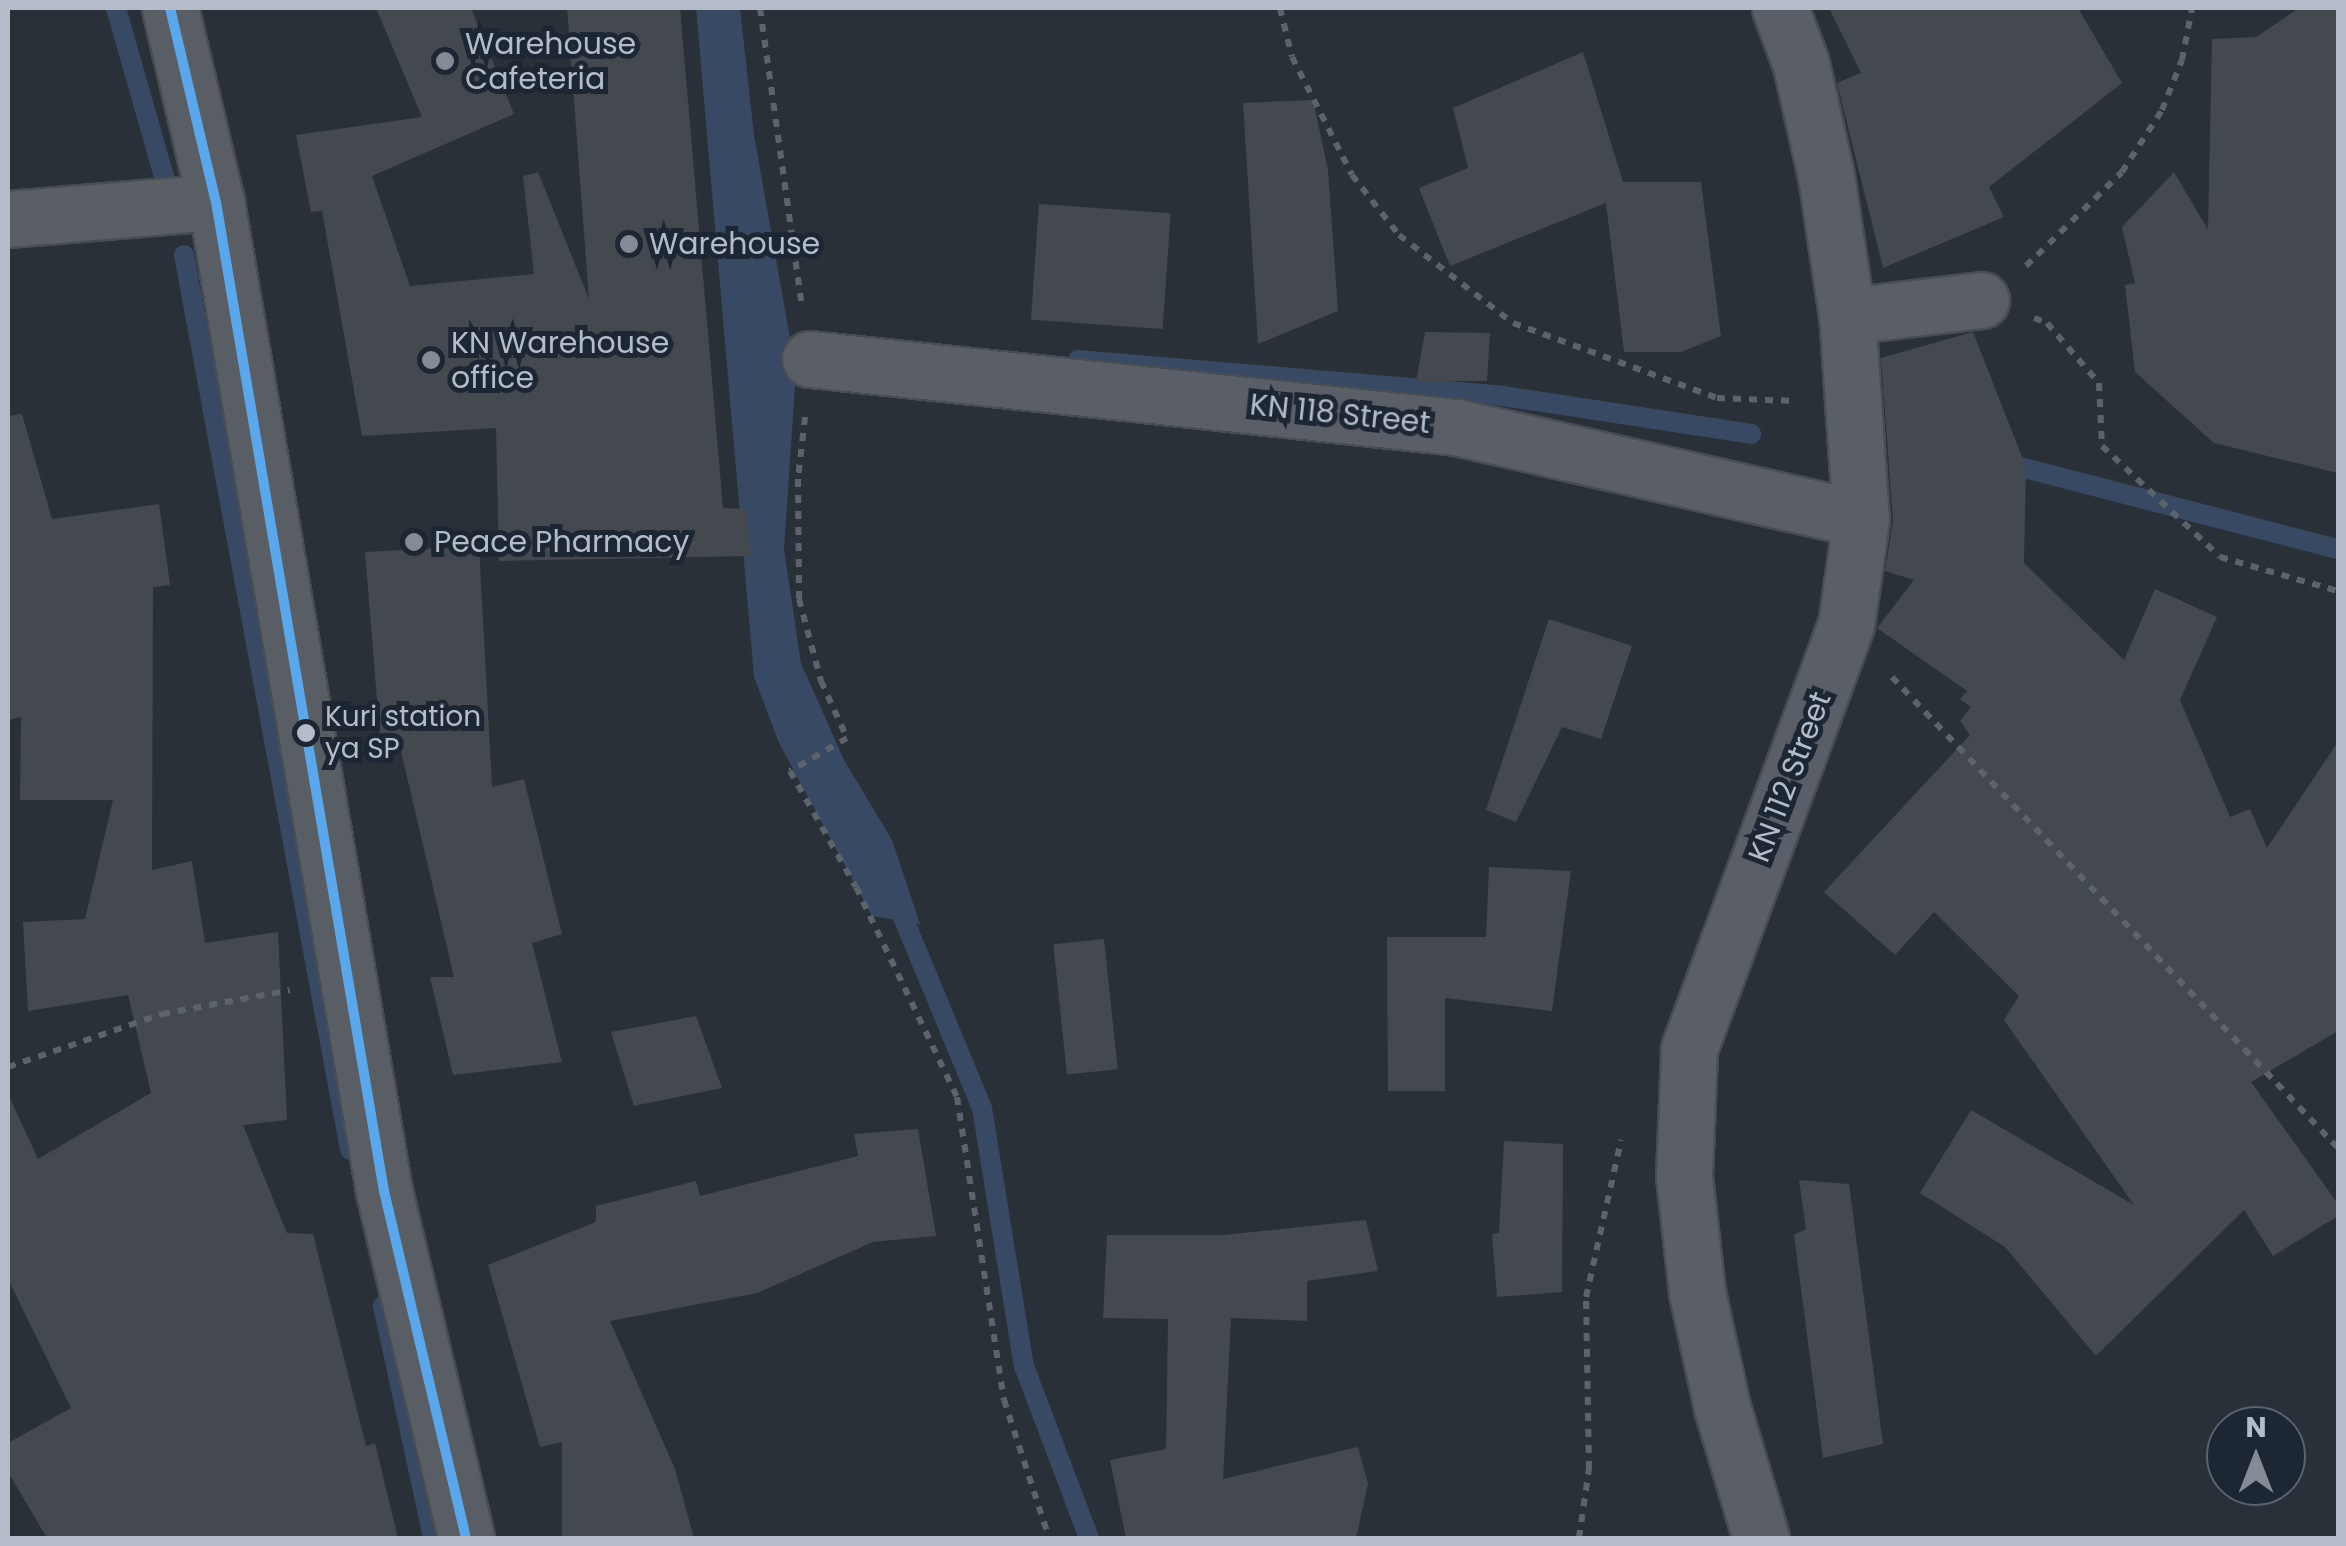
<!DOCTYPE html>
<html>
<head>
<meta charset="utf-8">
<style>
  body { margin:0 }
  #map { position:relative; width:2346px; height:1546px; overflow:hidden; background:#2a3038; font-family:Poppins,sans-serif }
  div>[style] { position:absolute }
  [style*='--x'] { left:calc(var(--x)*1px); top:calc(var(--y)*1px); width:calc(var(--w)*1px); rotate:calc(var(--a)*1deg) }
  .water>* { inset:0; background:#384963 }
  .stream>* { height:20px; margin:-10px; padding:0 10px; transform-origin:10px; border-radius:10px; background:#384963 }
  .building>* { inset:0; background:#444950; transform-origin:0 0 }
  .path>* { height:6px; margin-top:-3px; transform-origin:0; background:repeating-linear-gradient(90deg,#5d636a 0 8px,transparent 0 16px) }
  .roads { filter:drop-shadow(2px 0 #484c53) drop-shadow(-2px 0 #484c53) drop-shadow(0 2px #484c53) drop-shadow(0 -2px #484c53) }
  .minor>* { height:55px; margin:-27.5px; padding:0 27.5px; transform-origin:27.5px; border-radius:27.5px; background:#5a5e66 }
  .tertiary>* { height:55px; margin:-27.5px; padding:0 27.5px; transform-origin:27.5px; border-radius:27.5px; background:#5a5e66 }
  .secondary>* { height:55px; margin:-27.5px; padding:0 27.5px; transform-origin:27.5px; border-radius:27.5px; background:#595d64 }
  .bus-1>* { height:10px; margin:-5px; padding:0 5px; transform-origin:5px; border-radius:5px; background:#5aa8eb }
  .dots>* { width:28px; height:28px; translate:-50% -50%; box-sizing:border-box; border:5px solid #1d2633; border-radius:50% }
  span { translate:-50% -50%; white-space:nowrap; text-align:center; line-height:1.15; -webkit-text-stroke:10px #1d2633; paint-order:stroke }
  .bus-label { font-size:28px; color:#b4bcc9 }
  .left { translate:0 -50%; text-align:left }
  .poi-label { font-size:30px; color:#b4bcc9 }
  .street-label { font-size:30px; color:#b4bcc9 }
  .frame { position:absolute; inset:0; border:10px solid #b4bcc9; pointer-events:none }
  .north { position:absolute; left:2206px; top:1406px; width:100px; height:100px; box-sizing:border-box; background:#1d2633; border:2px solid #59626f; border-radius:50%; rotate:0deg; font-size:28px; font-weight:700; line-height:40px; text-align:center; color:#b4bcc9 }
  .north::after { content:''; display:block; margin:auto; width:35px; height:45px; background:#848b96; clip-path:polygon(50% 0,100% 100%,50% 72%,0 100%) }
</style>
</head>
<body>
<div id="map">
  <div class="water">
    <i style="clip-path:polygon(696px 8px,740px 8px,754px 135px,796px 372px,784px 549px,801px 663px,844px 760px,892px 840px,920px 924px,872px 916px,779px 743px,754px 677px)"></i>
  </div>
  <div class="stream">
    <i style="--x:116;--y:8;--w:190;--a:74.1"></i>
    <i style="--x:184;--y:255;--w:910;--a:79.49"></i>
    <i style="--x:1078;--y:360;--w:427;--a:4.8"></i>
    <i style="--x:1503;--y:396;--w:251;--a:8.7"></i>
    <i style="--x:2001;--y:462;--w:348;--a:14.5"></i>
    <i style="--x:895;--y:898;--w:227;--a:67.5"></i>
    <i style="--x:982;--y:1108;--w:261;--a:80.8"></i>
    <i style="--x:1024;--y:1366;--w:184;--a:69.3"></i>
    <i style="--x:383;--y:1306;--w:237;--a:77.8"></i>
  </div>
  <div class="building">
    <i style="clip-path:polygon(376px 8px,471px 8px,514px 114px,372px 176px,410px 286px,534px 274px,523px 176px,538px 172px,589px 299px,567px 8px,680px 8px,723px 508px,746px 509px,751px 556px,499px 561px,496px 428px,362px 436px,322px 211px,311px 212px,296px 135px,422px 117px)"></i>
    <i style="clip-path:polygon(1829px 8px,2078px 8px,2122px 83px,1989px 187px,2004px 217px,1883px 268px,1837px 83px,1861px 73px)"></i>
    <i style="clip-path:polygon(2299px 8px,2338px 8px,2338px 473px,2214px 443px,2135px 372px,2125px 285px,2135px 283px,2122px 227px,2174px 172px,2208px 230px,2212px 39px,2256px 37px)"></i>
    <i style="clip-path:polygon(1583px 52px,1623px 182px,1701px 182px,1721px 336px,1681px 352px,1624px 352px,1606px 203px,1450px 266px,1419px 188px,1468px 168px,1453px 108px)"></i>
    <i style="clip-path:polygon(1313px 100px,1328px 170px,1338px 311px,1258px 344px,1243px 103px)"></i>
    <i style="left:1039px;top:204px;width:132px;height:116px;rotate:4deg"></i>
    <i style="clip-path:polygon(1425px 332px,1490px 333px,1487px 381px,1416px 381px)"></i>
    <i style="clip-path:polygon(1973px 332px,2026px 467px,2024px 563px,2124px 660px,2155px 589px,2217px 617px,2180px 700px,2230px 817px,2250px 809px,2267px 848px,2338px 742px,2338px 1031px,2251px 1082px,2338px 1204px,2338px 1216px,2273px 1256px,2244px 1210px,2096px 1356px,2005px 1247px,1920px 1193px,1971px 1110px,2134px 1205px,2004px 1020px,2019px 996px,1934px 912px,1895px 955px,1824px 892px,1970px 735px,1960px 721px,1971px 707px,1960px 699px,1967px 691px,1877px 628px,1914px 580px,1885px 571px,1893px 521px,1881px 358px)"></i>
    <i style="clip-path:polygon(22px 414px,52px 519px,159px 504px,170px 585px,153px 587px,152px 870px,192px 861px,205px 943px,278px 932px,287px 1120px,243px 1125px,287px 1233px,313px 1234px,366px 1446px,375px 1443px,398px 1538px,47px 1538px,8px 1472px,8px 1443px,71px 1408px,8px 1279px,8px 1094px,38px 1159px,151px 1093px,128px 995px,28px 1011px,23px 922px,85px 919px,113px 800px,20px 800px,21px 717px,8px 720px,8px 416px)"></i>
    <i style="clip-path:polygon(479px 546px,492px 787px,524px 779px,562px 934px,532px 943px,562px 1062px,453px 1075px,430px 977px,454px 977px,400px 747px,381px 748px,365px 552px)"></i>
    <i style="clip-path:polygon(1549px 619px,1632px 646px,1601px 739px,1562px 727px,1516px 822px,1486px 810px)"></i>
    <i style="clip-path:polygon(1489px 867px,1571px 871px,1552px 1011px,1445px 998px,1445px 1091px,1388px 1091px,1387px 937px,1486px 937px)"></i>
    <i style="left:1104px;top:939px;width:131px;height:51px;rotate:84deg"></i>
    <i style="clip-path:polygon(696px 1016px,722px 1088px,634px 1106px,611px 1032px)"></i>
    <i style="clip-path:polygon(918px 1129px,936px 1236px,873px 1242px,757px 1293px,610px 1321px,675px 1469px,694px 1538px,562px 1538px,562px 1442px,540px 1447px,488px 1265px,596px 1222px,596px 1206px,696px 1181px,700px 1196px,858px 1156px,854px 1134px)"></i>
    <i style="clip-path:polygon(1504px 1141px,1563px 1144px,1562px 1292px,1497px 1297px,1492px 1234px,1499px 1233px)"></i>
    <i style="clip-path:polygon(1799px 1180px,1849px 1184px,1883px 1444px,1823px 1458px,1794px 1235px,1806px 1229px)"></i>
    <i style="clip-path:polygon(1366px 1220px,1378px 1271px,1307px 1281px,1307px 1321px,1231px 1318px,1223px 1479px,1358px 1447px,1368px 1484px,1356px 1538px,1126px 1538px,1110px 1460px,1166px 1449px,1168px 1319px,1103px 1318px,1107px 1235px,1224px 1235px)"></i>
  </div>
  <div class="path">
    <i style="--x:760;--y:8;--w:296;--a:82"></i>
    <i style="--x:1280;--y:8;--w:50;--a:76.2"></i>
    <i style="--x:1292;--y:57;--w:132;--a:63"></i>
    <i style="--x:1352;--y:175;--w:76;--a:51.9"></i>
    <i style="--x:1399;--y:235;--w:144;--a:37.7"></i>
    <i style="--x:1513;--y:323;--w:217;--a:20.2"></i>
    <i style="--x:1717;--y:398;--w:77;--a:2.2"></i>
    <i style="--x:2026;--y:266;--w:134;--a:-44.4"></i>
    <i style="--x:2122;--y:172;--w:74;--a:-57.2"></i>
    <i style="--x:2162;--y:110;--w:54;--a:-68.2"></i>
    <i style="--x:2182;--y:60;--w:53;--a:-79.1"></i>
    <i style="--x:2034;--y:318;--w:14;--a:21"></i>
    <i style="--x:2047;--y:323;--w:79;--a:49.1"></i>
    <i style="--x:2099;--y:383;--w:63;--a:87.3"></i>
    <i style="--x:2102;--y:446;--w:162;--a:43.2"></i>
    <i style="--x:2220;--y:557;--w:123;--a:16.1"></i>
    <i style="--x:805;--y:417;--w:62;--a:96.4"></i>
    <i style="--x:798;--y:479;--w:120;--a:89.5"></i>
    <i style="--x:799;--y:599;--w:85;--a:75"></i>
    <i style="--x:821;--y:681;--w:63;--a:65.5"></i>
    <i style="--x:847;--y:738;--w:66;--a:149.9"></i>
    <i style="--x:790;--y:771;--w:133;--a:60.4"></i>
    <i style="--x:856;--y:887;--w:233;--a:64.3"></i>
    <i style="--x:957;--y:1097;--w:307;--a:81.2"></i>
    <i style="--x:1004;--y:1400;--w:145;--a:71.9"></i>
    <i style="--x:1892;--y:677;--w:649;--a:46.56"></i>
    <i style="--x:8;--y:1067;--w:163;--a:-19"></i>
    <i style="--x:162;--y:1014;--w:130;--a:-10.6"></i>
    <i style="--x:1579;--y:1538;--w:70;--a:-81.8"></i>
    <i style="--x:1589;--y:1469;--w:172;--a:-91"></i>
    <i style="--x:1586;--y:1297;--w:161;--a:-77.4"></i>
  </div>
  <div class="roads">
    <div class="minor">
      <i style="--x:1847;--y:316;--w:135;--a:-6.8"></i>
      <i style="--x:810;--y:359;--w:650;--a:6.01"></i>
      <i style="--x:1456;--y:427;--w:415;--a:12.8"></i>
    </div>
    <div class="tertiary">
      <i style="--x:8;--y:219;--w:209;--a:-4.7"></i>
      <i style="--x:1761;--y:1538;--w:137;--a:-106.6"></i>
      <i style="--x:1722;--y:1407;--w:118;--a:-102.3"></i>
      <i style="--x:1697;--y:1292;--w:117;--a:-96.4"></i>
      <i style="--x:1684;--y:1176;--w:127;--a:-87.7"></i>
      <i style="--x:1689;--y:1049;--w:452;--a:-69.7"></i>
      <i style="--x:1846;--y:625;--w:107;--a:-81.9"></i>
      <i style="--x:1861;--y:519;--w:203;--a:-93.9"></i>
      <i style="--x:1847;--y:316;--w:142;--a:-98.5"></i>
      <i style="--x:1826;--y:176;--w:115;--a:-102.6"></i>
      <i style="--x:1801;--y:64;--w:60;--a:-110.6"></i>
    </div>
    <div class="secondary">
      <i style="--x:170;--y:8;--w:199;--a:76.7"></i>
      <i style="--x:216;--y:202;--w:1003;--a:80.36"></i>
      <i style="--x:384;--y:1191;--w:357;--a:76.7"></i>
    </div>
  </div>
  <div class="bus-1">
    <i style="--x:170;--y:8;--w:199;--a:76.7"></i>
    <i style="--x:216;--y:202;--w:1003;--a:80.36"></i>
    <i style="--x:384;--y:1191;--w:357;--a:76.7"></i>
  </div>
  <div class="dots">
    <i style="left:445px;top:61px;background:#848b96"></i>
    <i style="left:629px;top:244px;background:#848b96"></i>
    <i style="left:431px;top:360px;background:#848b96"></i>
    <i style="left:414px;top:542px;background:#848b96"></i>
    <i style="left:306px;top:733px;background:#b4bcc9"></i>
  </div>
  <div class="bus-label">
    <span class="left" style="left:325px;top:733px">Kuri station<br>ya SP</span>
  </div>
  <div class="poi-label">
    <span class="left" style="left:465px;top:61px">Warehouse<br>Cafeteria</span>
    <span class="left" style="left:649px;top:244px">Warehouse</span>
    <span class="left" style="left:451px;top:360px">KN Warehouse<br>office</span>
    <span class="left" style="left:434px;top:542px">Peace Pharmacy</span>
  </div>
  <div class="street-label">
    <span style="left:1340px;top:414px;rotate:6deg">KN 118 Street</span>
    <span style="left:1790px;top:777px;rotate:-69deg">KN 112 Street</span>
  </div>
  <div class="frame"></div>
  <div class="north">N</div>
</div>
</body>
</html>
